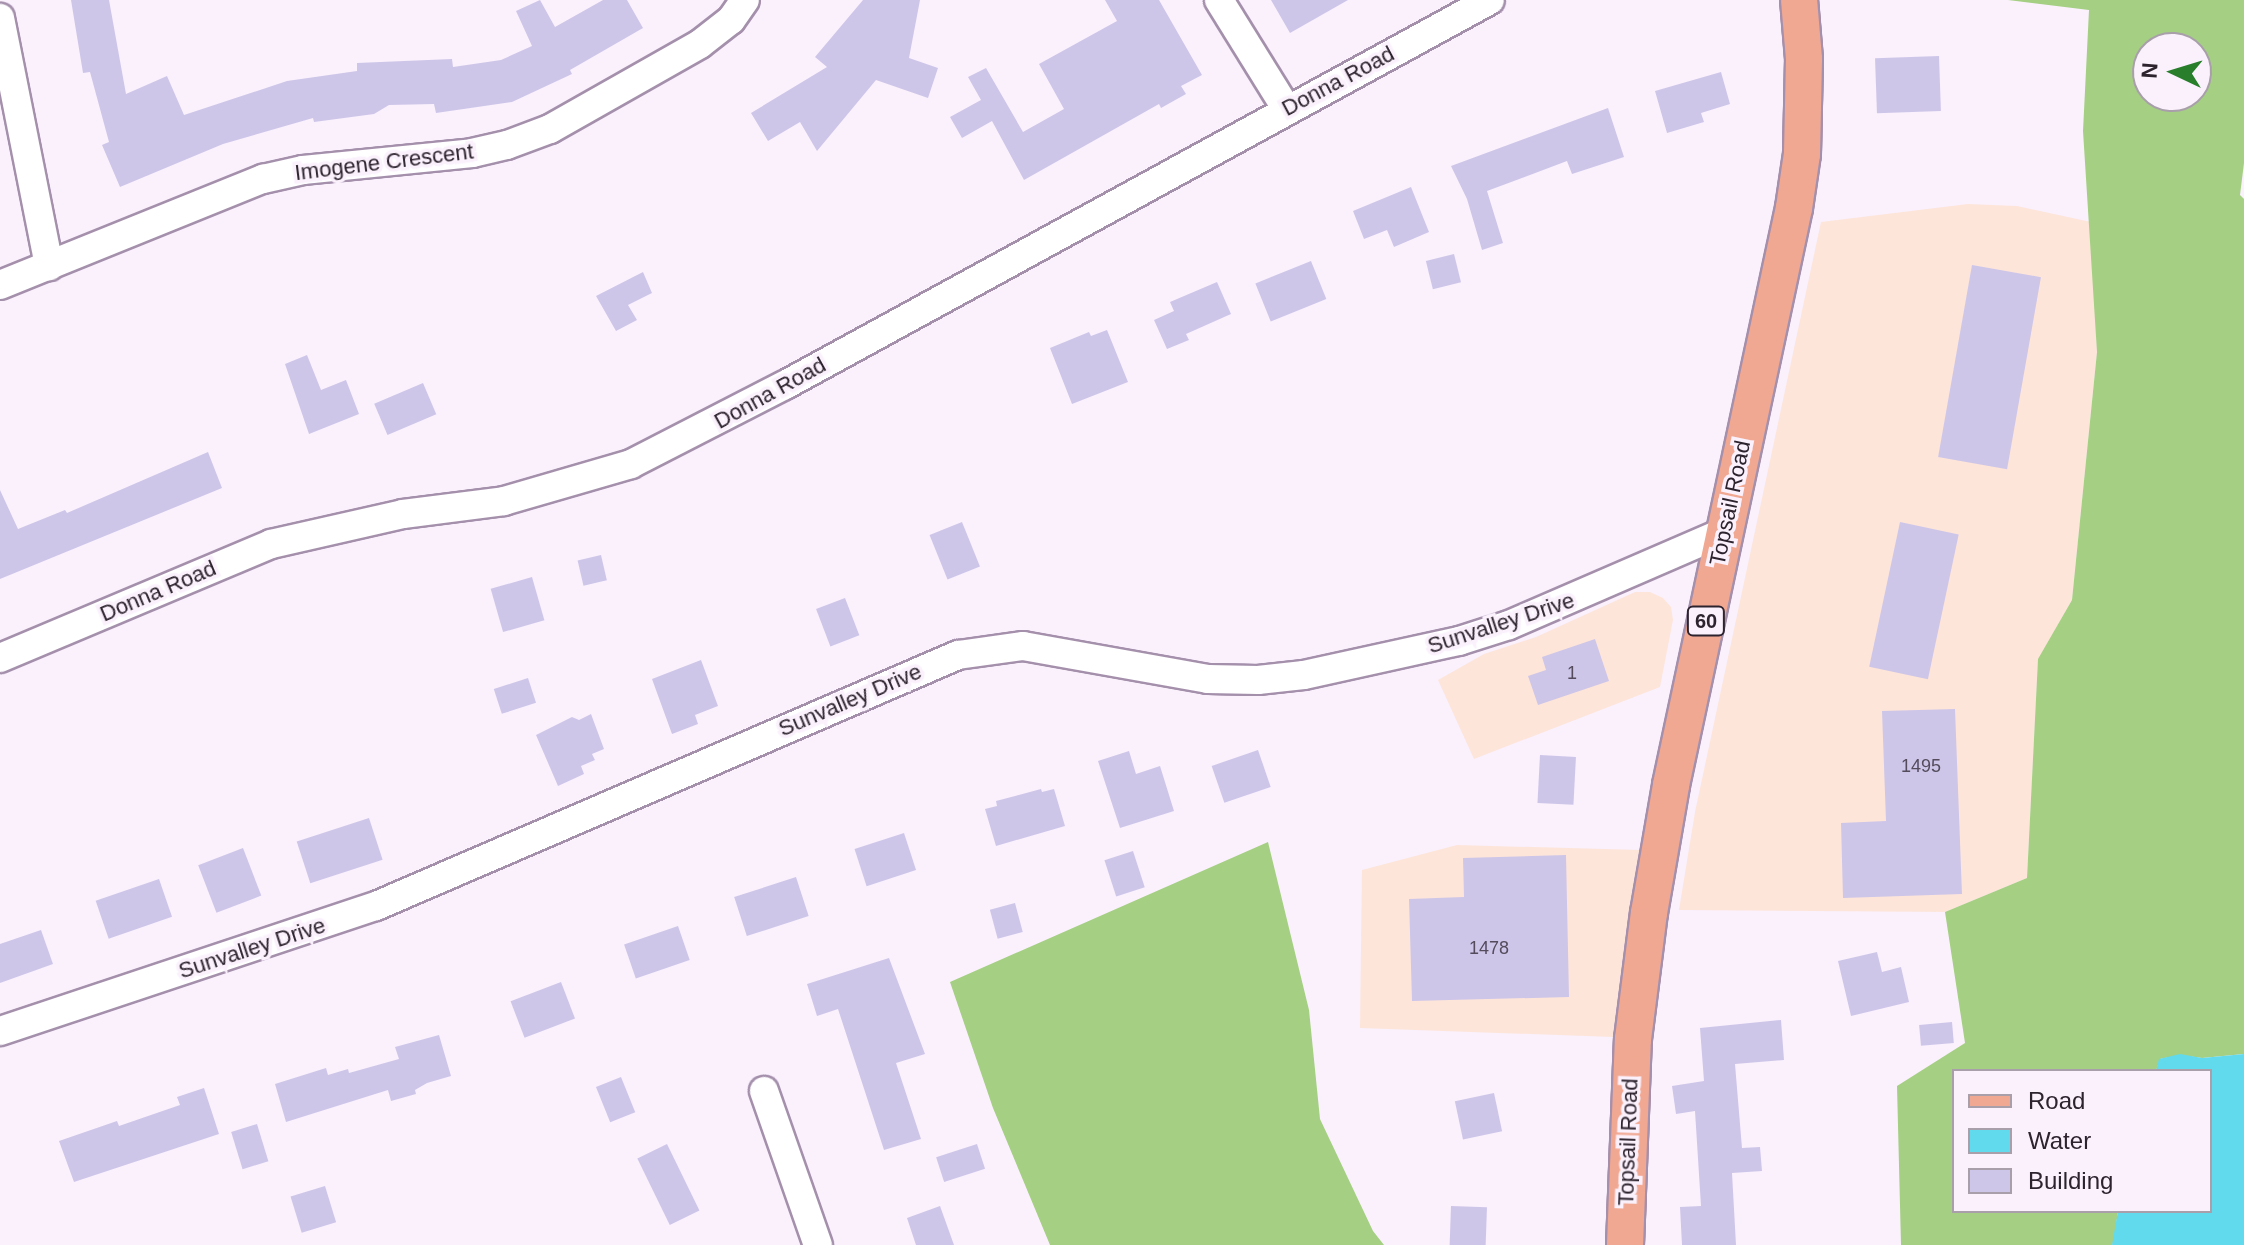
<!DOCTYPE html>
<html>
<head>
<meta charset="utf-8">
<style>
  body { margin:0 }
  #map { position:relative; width:2244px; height:1245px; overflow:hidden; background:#faf1fd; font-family:Arial,sans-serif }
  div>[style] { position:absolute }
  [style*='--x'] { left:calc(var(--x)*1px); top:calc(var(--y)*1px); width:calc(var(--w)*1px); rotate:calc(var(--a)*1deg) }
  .commercial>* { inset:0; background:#fde5da }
  .forest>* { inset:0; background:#a5cf83 }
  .water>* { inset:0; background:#61daed }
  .building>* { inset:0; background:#cec6e8; transform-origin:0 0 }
  .roads { filter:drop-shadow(2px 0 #a590ac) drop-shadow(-2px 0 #a590ac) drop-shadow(0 2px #a590ac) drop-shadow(0 -2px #a590ac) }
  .minor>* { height:28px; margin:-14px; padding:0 14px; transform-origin:14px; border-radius:14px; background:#fff }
  .major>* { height:36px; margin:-18px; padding:0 18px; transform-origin:18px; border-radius:18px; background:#f1a892 }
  span { translate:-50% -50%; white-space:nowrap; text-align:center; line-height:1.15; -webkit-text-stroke:7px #faf1fd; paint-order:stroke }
  .number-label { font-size:18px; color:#544c5c }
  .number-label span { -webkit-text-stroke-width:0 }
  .shield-label span { padding:2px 6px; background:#faf1fd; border:2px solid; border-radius:6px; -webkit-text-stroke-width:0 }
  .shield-label { font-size:20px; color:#2c232e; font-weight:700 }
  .street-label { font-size:22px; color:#2c232e }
  .legend { position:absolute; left:1952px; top:1069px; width:260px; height:144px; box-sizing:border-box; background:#faf1fd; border:2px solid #a89faa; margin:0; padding:10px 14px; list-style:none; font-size:24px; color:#2c232e }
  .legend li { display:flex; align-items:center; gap:16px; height:40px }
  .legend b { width:40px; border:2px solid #a89faa }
  .north { position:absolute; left:2132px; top:32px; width:80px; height:80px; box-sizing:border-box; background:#faf1fd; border:2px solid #a89faa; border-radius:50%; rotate:274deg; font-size:22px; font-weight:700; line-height:32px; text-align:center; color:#2c232e }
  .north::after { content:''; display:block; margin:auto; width:28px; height:36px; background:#297e2c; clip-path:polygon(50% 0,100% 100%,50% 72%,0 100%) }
</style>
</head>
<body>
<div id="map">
  <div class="commercial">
    <i style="clip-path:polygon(1968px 204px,2017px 206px,2091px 222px,2097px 352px,2072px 600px,2038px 660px,2027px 878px,1945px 912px,1679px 910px,1695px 812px,1821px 222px)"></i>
    <i style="clip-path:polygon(1635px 592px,1650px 592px,1663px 598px,1671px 607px,1673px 620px,1660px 687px,1474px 759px,1438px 680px,1484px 654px,1536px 637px)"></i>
    <i style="clip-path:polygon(1457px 845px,1641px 850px,1613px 1037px,1360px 1028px,1362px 870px)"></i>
  </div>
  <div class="forest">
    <i style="clip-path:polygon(evenodd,2008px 0,2244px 0,2244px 163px,2240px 195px,2244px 199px,2244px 1054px,2202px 1058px,2180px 1055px,2160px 1059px,2156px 1071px,1954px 1071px,1954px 1211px,2118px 1211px,2114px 1241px,2112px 1245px,1901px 1245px,1897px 1086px,1965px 1043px,1945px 912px,2027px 878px,2038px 659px,2072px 600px,2097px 352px,2083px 131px,2089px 10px,2008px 0,2148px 48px,2196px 48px,2196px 96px,2148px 96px,2148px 48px)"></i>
    <i style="clip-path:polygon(1268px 842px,1309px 1010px,1320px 1119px,1373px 1231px,1384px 1245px,1050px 1245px,993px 1108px,950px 982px)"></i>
  </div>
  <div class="water">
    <i style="clip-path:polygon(2180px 1054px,2202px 1058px,2244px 1054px,2244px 1245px,2112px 1245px,2118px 1211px,2210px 1211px,2210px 1071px,2156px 1071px,2159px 1059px)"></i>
  </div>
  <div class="building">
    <i style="clip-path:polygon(71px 0,109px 0,126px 94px,167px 76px,184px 115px,287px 81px,357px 71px,357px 63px,452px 59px,453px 67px,501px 60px,532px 46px,516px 11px,540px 0,555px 27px,603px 0,627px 0,643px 28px,570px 70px,572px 74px,512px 102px,436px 113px,434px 104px,389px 105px,374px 114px,314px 122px,313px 118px,223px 144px,120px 187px,102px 145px,109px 142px,90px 72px,83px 73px)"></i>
    <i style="clip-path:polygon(863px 0,920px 0,909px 58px,938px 68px,928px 98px,876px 80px,817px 151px,800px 122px,768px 141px,751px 113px,827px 67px,815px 57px)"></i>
    <i style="clip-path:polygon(1105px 0,1159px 0,1202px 75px,1181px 86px,1186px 94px,1161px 108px,1159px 104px,1024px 180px,992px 121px,962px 138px,950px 117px,981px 100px,968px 77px,986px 68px,1023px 132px,1064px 109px,1039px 64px,1117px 21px)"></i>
    <i style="clip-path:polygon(1271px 0,1348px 0,1290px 33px)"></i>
    <i style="left:1939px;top:56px;width:55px;height:64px;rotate:88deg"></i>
    <i style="clip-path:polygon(1721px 72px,1730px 104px,1701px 113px,1704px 122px,1667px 133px,1655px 91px)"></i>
    <i style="clip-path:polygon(1608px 108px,1624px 157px,1572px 174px,1567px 161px,1487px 191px,1503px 243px,1482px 250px,1467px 199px,1451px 166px)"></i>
    <i style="clip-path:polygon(1411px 187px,1429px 232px,1394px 247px,1387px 230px,1364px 239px,1353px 211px)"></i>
    <i style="left:1454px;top:254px;width:29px;height:29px;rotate:76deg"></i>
    <i style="left:1311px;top:261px;width:41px;height:60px;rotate:68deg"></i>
    <i style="left:1972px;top:265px;width:70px;height:195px;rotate:10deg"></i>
    <i style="clip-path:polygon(643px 272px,652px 293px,628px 305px,637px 320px,616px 331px,596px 296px)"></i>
    <i style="clip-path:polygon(1217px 282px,1231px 314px,1186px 334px,1189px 340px,1167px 349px,1154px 320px,1174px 311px,1170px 302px)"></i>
    <i style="clip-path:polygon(1107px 330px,1128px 382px,1072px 404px,1050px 348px,1089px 332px,1091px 336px)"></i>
    <i style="clip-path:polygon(307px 355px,321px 390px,346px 380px,359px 414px,309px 434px,285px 364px)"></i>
    <i style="left:423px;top:383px;width:34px;height:53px;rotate:67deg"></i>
    <i style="clip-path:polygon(208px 452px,222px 488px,0 579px,0 490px,18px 529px,65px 510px,67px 513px)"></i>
    <i style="left:962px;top:522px;width:48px;height:35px;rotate:68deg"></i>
    <i style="left:1900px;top:522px;width:60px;height:148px;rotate:12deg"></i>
    <i style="left:601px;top:555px;width:26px;height:24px;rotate:77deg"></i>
    <i style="left:532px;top:577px;width:45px;height:43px;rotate:74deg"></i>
    <i style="left:845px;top:598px;width:40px;height:31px;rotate:69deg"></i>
    <i style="clip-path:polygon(1595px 639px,1609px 681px,1538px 705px,1528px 676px,1546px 670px,1542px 657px)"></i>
    <i style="clip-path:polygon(701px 660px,718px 706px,695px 715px,698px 724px,672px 734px,652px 679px)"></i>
    <i style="left:528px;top:678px;width:26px;height:36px;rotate:72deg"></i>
    <i style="clip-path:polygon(1955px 709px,1962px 894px,1843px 898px,1841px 823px,1886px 821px,1882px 711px)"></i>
    <i style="clip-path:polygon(591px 714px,604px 749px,592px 754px,595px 760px,581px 766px,584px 774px,558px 786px,536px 735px,572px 717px,579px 720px)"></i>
    <i style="left:1258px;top:750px;width:39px;height:49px;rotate:71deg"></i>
    <i style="clip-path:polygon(1129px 751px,1136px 774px,1160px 766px,1174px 811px,1120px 828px,1098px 761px)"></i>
    <i style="left:1540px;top:755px;width:36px;height:48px;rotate:3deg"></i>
    <i style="clip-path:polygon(1041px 789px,1042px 792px,1054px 789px,1065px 826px,996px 846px,985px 809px,997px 806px,996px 801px)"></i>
    <i style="left:369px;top:818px;width:44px;height:76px;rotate:72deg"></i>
    <i style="left:904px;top:833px;width:39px;height:52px;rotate:72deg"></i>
    <i style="left:243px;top:848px;width:51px;height:48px;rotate:69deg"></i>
    <i style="left:1133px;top:851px;width:38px;height:30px;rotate:72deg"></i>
    <i style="clip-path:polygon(1566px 855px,1569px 997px,1412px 1001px,1409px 899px,1464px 897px,1463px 858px)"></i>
    <i style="left:796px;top:877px;width:41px;height:65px;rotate:72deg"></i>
    <i style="left:159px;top:879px;width:40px;height:67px;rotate:71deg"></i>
    <i style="left:1015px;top:903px;width:30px;height:26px;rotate:75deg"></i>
    <i style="left:678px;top:926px;width:36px;height:57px;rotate:71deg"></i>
    <i style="clip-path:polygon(41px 930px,53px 964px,0 983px,0 944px)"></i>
    <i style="clip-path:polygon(1877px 952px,1882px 972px,1901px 967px,1909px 1002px,1851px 1016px,1838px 961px)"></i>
    <i style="clip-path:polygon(889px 958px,925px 1054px,896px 1063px,921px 1139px,884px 1150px,838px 1009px,817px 1016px,807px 984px)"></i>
    <i style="left:561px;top:982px;width:39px;height:54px;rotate:69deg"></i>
    <i style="clip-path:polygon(1781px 1020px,1784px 1060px,1735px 1064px,1742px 1148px,1760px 1147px,1762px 1171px,1732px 1173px,1736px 1245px,1682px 1245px,1680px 1207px,1701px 1206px,1695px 1111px,1676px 1114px,1672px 1086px,1704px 1081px,1700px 1028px)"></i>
    <i style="left:1952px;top:1022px;width:21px;height:33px;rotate:85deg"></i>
    <i style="clip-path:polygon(439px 1035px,451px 1076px,427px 1083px,415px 1090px,416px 1094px,391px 1101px,388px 1090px,286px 1122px,275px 1084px,326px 1068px,328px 1075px,348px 1069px,349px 1073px,399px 1059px,395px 1047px)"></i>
    <i style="left:621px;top:1077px;width:38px;height:27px;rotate:68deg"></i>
    <i style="clip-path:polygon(204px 1088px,219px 1134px,74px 1182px,59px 1141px,117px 1121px,119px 1126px,180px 1105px,177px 1097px)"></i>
    <i style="left:1494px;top:1093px;width:39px;height:40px;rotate:78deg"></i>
    <i style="left:257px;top:1124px;width:39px;height:27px;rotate:73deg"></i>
    <i style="left:667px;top:1144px;width:74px;height:33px;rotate:64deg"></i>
    <i style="left:977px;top:1144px;width:26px;height:43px;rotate:72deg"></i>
    <i style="left:325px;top:1186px;width:38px;height:36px;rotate:73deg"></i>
    <i style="clip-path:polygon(940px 1206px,954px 1245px,916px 1245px,907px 1218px)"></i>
    <i style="left:1451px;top:1206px;width:36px;height:39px;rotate:2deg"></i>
  </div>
  <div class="roads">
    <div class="minor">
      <i style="--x:1219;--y:0;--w:127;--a:58.2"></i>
      <i style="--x:0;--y:18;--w:253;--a:78.8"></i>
      <i style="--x:0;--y:285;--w:284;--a:-22"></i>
      <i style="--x:263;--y:179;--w:41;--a:-12.7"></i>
      <i style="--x:303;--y:170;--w:170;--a:-5.7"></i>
      <i style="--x:472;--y:153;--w:36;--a:-13"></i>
      <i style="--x:507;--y:145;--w:46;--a:-20.4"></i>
      <i style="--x:550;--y:129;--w:172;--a:-29.5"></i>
      <i style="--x:700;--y:44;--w:39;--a:-38"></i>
      <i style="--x:731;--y:20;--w:24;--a:-55"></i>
      <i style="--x:0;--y:658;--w:294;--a:-22.8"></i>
      <i style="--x:271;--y:544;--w:135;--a:-12.8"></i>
      <i style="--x:403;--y:514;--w:102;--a:-7.3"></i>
      <i style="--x:504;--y:501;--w:132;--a:-16.2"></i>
      <i style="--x:631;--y:464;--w:173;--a:-27.2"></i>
      <i style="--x:785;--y:385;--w:803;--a:-28.64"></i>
      <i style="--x:0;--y:1031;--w:396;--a:-18.4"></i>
      <i style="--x:376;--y:906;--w:634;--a:-23.33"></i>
      <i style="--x:958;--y:655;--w:66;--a:-7.9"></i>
      <i style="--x:1023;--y:646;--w:188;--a:10.1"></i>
      <i style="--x:1208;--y:679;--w:50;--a:1.1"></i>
      <i style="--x:1258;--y:680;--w:46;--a:-6.2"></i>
      <i style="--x:1304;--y:675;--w:159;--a:-12.4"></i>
      <i style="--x:1459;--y:641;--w:52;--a:-17.7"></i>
      <i style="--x:1509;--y:625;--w:234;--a:-23.4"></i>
      <i style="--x:764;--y:1091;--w:163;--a:70.7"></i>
    </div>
    <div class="major">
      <i style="--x:1625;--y:1245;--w:206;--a:-87.8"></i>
      <i style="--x:1633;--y:1039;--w:127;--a:-82.8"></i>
      <i style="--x:1649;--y:913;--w:130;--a:-80.2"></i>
      <i style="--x:1671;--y:785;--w:590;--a:-77.97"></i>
      <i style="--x:1794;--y:208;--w:55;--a:-81.6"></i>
      <i style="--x:1802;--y:154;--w:95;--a:-88.8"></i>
      <i style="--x:1804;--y:59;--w:59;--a:-94.8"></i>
    </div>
  </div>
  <div class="number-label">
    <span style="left:1572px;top:673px">1</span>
    <span style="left:1921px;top:766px">1495</span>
    <span style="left:1489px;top:948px">1478</span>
  </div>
  <div class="shield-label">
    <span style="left:1706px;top:621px">60</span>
  </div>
  <div class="street-label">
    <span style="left:1338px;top:81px;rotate:-28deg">Donna Road</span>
    <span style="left:384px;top:162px;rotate:-7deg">Imogene Crescent</span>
    <span style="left:770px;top:393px;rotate:-29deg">Donna Road</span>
    <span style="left:1730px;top:503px;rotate:-78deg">Topsail Road</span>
    <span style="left:158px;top:591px;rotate:-23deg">Donna Road</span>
    <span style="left:1501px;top:623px;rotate:-18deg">Sunvalley Drive</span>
    <span style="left:850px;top:700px;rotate:-23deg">Sunvalley Drive</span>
    <span style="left:252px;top:948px;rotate:-18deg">Sunvalley Drive</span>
    <span style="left:1628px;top:1142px;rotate:-88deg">Topsail Road</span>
  </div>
  <ul class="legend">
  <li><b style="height:10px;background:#f1a892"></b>Road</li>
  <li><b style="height:22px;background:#61daed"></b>Water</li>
  <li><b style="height:22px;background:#cec6e8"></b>Building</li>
  </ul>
  <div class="north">N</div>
</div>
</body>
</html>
